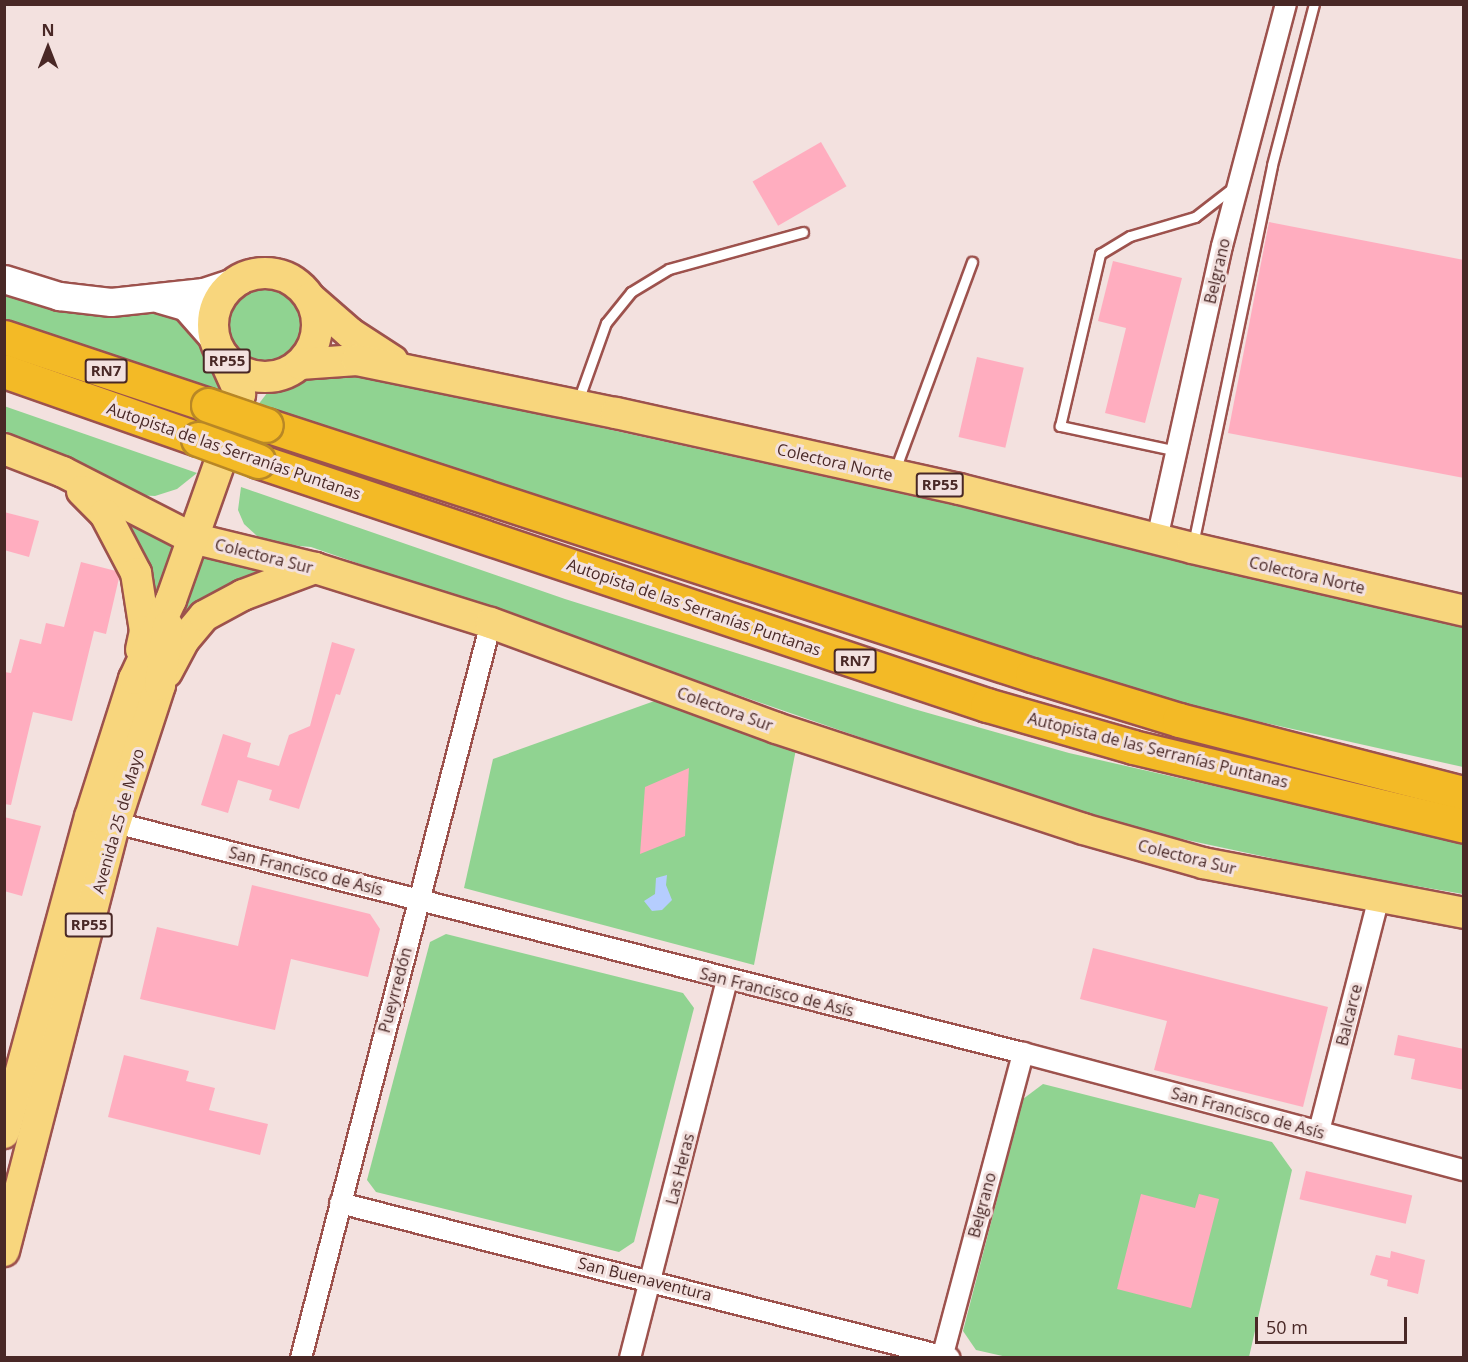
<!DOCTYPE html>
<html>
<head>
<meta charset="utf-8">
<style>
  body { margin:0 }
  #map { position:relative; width:1468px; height:1362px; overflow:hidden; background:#f3e1df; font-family:"Open Sans",sans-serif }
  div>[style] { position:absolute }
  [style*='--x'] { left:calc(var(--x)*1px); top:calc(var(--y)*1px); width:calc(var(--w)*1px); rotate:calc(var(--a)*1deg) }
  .green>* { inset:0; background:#90d391 }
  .round { border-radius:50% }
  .water>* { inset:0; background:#b5cdfe }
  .building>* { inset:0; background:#ffadbf; transform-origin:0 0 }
  .roads { filter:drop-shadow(2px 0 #9d524d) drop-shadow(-2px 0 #9d524d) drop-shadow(0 2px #9d524d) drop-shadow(0 -2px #9d524d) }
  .lane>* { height:9px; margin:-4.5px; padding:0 4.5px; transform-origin:4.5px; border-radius:4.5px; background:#fff }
  .street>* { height:20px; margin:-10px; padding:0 10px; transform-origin:10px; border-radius:10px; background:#fff }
  .secondary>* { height:27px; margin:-13.5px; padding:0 13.5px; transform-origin:13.5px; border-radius:13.5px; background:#fff }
  .primary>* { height:30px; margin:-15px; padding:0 15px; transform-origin:15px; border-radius:15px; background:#f8d67d }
  .primary>.ring { margin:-15px; padding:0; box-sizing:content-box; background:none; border:30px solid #f8d67d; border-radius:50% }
  .highway>* { height:33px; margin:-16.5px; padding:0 16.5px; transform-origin:16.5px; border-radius:16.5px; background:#f3ba26 }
  .bridges { filter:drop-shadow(2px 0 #b88726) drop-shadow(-2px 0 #b88726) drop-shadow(0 2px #b88726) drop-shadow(0 -2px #b88726) }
  .highway-bridge>* { height:33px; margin:-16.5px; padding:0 16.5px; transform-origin:16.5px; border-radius:16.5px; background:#f3ba26 }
  span { translate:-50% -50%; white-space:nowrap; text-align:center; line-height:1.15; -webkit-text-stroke:6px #f3e1df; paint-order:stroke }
  .shield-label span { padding:2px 4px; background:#f3e1df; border:2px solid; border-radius:4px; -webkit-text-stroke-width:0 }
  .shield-label { font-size:15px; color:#492826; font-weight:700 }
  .street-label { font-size:16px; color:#492826 }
  .frame { position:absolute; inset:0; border:6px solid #492826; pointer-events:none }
  .north { position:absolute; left:18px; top:18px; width:60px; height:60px; -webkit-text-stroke:4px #f3e1df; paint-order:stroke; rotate:0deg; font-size:16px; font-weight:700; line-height:24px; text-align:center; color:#492826 }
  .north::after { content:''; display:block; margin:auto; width:21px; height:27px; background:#492826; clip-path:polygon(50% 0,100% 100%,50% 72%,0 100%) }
  .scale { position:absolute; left:1255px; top:1317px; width:152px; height:27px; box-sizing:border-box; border:3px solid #492826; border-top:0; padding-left:8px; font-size:18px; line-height:21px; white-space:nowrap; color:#492826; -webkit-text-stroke:4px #f3e1df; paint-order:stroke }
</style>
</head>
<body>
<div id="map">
  <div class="green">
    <i class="round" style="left:224px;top:282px;width:84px;height:84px"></i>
    <i style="clip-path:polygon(5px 284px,169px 310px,203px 333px,225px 387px,222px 400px,5px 326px)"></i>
    <i style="clip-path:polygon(325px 367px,1121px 542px,1463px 627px,1463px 767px,1144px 696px,254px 410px,271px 388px)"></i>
    <i style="clip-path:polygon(4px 406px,197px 473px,177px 489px,155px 496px,134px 495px,5px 431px)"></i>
    <i style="clip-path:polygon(241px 487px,565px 599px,914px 709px,1069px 753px,1463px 843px,1463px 894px,1340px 873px,1168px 836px,1024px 794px,311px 547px,277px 544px,257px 536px,244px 524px,238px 510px)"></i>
    <i style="clip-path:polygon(122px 519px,176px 540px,160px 608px,150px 571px)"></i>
    <i style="clip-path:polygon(203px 548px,283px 566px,239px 579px,178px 621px)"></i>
    <i style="clip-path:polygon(660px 699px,797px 744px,754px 965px,464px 888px,493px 759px)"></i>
    <i style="clip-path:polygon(446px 934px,683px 993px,694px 1008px,634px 1242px,619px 1252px,376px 1192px,367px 1180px,430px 942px)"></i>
    <i style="clip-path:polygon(1043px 1084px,1272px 1142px,1292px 1170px,1249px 1357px,1007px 1357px,976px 1350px,963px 1331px,1023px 1099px)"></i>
  </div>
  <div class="water">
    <i style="clip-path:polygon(667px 875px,666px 885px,672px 900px,662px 910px,652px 911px,644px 901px,655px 894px,656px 878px)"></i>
  </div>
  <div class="building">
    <i style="left:821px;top:142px;width:51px;height:79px;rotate:60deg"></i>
    <i style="clip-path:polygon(1269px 222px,1464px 260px,1464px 478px,1228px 433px)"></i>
    <i style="clip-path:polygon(1113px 261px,1182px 278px,1145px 423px,1105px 413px,1126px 328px,1098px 321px)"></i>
    <i style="left:977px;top:357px;width:48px;height:82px;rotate:13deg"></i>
    <i style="clip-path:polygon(4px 512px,39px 521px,29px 557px,4px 550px)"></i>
    <i style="clip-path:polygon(81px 562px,116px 571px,119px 578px,106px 634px,94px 631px,72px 721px,33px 712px,11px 805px,4px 804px,4px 672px,11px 673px,20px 639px,41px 644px,46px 623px,64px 627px)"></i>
    <i style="clip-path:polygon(332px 642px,355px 649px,340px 695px,336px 694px,299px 809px,269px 800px,272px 790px,238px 780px,228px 813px,201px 805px,223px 734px,251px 743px,247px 757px,279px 766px,289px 735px,310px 726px)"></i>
    <i style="clip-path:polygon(689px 768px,685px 836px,640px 854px,645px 787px)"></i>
    <i style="clip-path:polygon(4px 817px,41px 826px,22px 896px,4px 891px)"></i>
    <i style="clip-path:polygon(252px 885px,370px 914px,380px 929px,368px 977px,291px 959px,275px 1030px,140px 999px,157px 927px,238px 946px)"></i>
    <i style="clip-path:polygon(1093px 948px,1328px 1007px,1303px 1107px,1154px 1070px,1167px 1021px,1080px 999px)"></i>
    <i style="clip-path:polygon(1398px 1035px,1464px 1049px,1464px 1090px,1411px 1079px,1415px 1059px,1394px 1055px)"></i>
    <i style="clip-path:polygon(124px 1055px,189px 1071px,186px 1081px,215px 1088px,209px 1110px,268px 1124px,260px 1155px,108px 1117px)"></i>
    <i style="left:1306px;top:1171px;width:109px;height:29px;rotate:13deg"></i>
    <i style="clip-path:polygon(1141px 1194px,1195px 1208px,1199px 1194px,1219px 1199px,1191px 1308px,1117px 1289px)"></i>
    <i style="clip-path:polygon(1391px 1251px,1425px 1260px,1418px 1294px,1387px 1286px,1388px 1280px,1370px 1275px,1376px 1255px,1390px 1258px)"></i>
  </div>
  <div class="roads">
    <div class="lane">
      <i style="--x:578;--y:401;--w:83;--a:-70.3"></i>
      <i style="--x:606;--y:323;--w:40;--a:-51"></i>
      <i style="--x:631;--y:292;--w:44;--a:-31.2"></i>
      <i style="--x:669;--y:269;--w:139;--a:-15.4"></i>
      <i style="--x:1177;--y:451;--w:120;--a:-167.9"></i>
      <i style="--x:1060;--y:426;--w:177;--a:-76.9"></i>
      <i style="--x:1100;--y:254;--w:35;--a:-31"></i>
      <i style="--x:1130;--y:236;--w:68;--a:-16.3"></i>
      <i style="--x:1195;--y:217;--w:51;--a:-37.8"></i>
      <i style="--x:895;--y:470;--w:222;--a:-69.7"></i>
      <i style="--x:1193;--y:544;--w:387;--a:-78.2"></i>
      <i style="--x:1272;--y:165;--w:166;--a:-75.4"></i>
    </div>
    <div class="street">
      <i style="--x:1157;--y:539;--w:300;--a:-77.5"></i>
      <i style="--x:1222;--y:246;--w:250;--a:-75.2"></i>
      <i style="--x:104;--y:820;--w:948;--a:14.23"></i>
      <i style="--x:1023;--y:1053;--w:456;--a:14.9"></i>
      <i style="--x:1319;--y:1131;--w:241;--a:-75.6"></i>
      <i style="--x:340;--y:1203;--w:629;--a:14.26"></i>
      <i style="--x:301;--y:1358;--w:759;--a:-75.51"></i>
      <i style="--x:630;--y:1358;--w:391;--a:-75.6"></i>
      <i style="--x:942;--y:1358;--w:316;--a:-75.1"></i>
    </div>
    <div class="secondary">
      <i style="--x:4;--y:279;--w:58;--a:17.2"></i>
      <i style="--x:59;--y:296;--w:52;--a:6.6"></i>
      <i style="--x:111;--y:302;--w:93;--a:-6.2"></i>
      <i style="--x:203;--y:292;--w:39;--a:-18"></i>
      <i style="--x:160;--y:299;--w:26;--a:16"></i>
      <i style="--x:185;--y:306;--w:44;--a:48.7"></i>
    </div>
    <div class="primary">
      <i class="ring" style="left:213px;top:273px;width:74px;height:74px"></i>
      <i style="--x:310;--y:298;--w:53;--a:41.2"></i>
      <i style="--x:350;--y:333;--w:51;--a:33.1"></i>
      <i style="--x:300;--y:364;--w:57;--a:-4"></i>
      <i style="--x:357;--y:360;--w:264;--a:11.6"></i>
      <i style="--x:616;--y:413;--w:351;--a:12.5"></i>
      <i style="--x:959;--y:489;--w:240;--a:14.2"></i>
      <i style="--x:1192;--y:548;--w:279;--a:13"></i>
      <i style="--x:4;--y:449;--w:63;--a:21.3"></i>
      <i style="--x:63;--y:472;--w:145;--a:27.1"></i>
      <i style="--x:192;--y:538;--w:127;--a:13.7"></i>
      <i style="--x:315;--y:568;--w:184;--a:17.4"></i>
      <i style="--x:491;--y:623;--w:304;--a:20.2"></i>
      <i style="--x:776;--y:728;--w:323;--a:18.2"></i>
      <i style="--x:1083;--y:829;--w:125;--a:15.8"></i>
      <i style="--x:1203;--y:863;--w:266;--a:10.8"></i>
      <i style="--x:82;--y:491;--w:33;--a:45"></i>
      <i style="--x:105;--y:514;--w:67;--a:62.3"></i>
      <i style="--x:136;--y:573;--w:59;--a:81.2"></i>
      <i style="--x:145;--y:631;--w:19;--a:102"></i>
      <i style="--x:167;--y:672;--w:36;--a:-62"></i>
      <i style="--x:184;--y:640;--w:31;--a:-50"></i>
      <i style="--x:204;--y:616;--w:44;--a:-28.3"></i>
      <i style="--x:243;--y:595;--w:77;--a:-20.6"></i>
      <i style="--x:4;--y:1133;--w:327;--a:-74.8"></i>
      <i style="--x:90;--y:817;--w:145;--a:-72.3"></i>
      <i style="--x:134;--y:679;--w:87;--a:-64.9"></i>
      <i style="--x:171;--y:600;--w:179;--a:-70.5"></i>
      <i style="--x:231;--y:431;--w:38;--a:-76"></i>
      <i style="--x:240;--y:394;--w:42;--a:-114.1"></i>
      <i style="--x:4;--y:1251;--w:442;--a:-75.5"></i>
      <i style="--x:115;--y:823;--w:145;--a:-71.9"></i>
      <i style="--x:160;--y:685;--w:59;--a:-82.1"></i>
    </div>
    <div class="highway">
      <i style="--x:4;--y:337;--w:215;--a:18.4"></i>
      <i style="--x:4;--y:371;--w:206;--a:19.3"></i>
      <i style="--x:266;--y:425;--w:806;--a:18.08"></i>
      <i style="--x:1032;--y:675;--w:154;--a:17"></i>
      <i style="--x:1179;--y:720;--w:294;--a:14.4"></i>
      <i style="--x:258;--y:461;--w:769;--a:18.51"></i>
      <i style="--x:987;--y:705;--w:152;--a:16"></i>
      <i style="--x:1133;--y:747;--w:340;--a:13.4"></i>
    </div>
  </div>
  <div class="bridges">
    <div class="highway-bridge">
      <i style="--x:208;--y:405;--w:61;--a:19"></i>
      <i style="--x:198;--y:439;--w:64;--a:20.1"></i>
    </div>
  </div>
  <div class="shield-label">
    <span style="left:227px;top:361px">RP55</span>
    <span style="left:106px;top:371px">RN7</span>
    <span style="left:940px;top:485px">RP55</span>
    <span style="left:855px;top:661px">RN7</span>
    <span style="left:89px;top:925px">RP55</span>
  </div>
  <div class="street-label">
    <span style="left:1217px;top:271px;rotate:-77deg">Belgrano</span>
    <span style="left:234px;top:451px;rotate:19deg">Autopista de las Serranías Puntanas</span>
    <span style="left:835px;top:462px;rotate:13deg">Colectora Norte</span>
    <span style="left:264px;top:556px;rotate:14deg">Colectora Sur</span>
    <span style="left:1307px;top:575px;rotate:13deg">Colectora Norte</span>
    <span style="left:694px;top:607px;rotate:19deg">Autopista de las Serranías Puntanas</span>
    <span style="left:725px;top:709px;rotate:20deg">Colectora Sur</span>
    <span style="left:1158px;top:750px;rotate:14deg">Autopista de las Serranías Puntanas</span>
    <span style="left:118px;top:821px;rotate:-74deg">Avenida 25 de Mayo</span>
    <span style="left:1187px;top:857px;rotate:14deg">Colectora Sur</span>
    <span style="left:306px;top:871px;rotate:14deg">San Francisco de Asís</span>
    <span style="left:395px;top:990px;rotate:-75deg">Pueyrredón</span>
    <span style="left:777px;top:992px;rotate:14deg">San Francisco de Asís</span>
    <span style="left:1349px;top:1015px;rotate:-76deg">Balcarce</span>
    <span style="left:1248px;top:1113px;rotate:15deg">San Francisco de Asís</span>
    <span style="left:680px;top:1169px;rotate:-76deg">Las Heras</span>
    <span style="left:982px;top:1205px;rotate:-75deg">Belgrano</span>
    <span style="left:645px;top:1279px;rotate:14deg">San Buenaventura</span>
  </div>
  <div class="frame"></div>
  <div class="north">N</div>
  <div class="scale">50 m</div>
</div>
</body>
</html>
